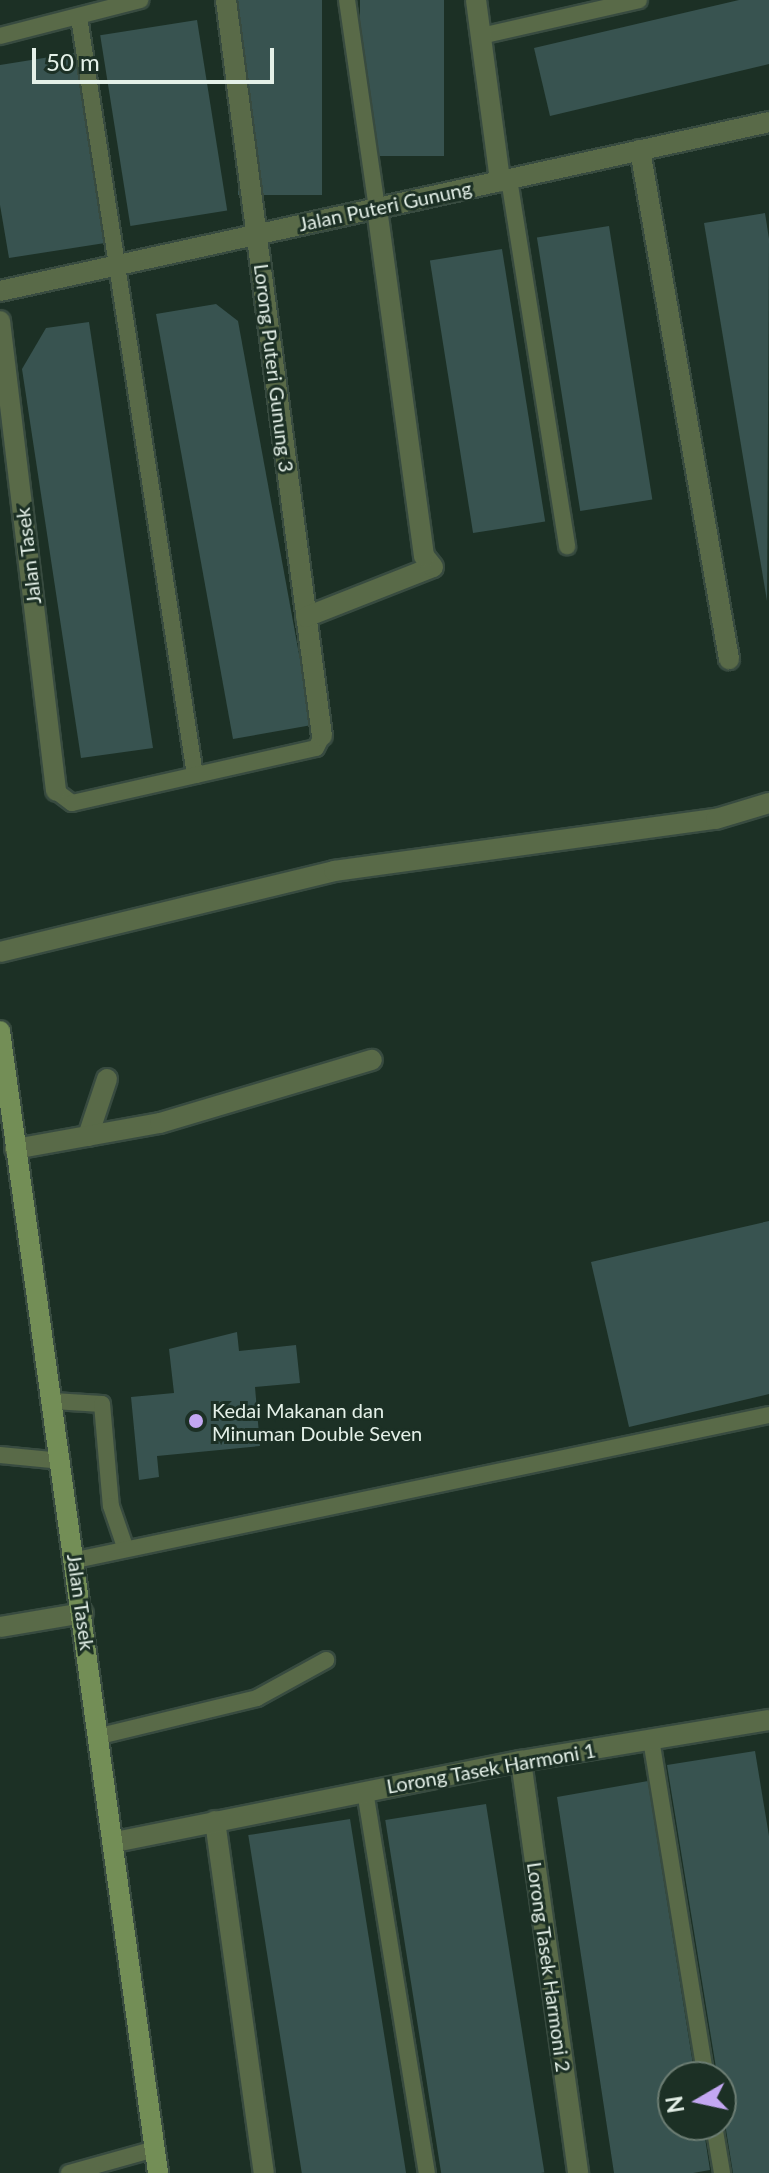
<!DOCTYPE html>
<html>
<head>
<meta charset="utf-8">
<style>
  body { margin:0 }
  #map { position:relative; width:769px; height:2173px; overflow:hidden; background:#1c3025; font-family:Lato,sans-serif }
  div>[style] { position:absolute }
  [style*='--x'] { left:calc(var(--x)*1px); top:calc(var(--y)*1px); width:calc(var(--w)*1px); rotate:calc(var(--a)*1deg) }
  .building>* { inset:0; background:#385350; transform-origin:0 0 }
  .roads { filter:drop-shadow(2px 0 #384b40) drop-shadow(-2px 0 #384b40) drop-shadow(0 2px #384b40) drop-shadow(0 -2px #384b40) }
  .service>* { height:16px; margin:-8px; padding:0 8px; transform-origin:8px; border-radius:8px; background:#596a48 }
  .minor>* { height:20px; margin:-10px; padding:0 10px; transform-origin:10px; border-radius:10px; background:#596a48 }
  .secondary>* { height:20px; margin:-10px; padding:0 10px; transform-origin:10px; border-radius:10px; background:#738e56 }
  .dots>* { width:22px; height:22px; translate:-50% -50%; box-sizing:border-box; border:4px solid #1c3025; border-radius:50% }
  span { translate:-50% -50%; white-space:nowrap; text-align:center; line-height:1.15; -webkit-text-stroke:6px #1c3025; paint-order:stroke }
  .street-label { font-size:20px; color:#e4f0e8 }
  .poi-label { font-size:20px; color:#e4f0e8 }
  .left { translate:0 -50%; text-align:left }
  .north { position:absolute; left:657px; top:2061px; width:80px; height:80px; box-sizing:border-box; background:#1c3025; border:2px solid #6c7d73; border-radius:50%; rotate:261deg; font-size:22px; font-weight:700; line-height:32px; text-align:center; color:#e4f0e8 }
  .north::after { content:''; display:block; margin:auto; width:28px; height:36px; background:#c3a7f2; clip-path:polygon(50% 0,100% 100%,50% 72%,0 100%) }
  .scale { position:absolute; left:32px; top:48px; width:242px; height:36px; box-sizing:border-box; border:4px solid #e4f0e8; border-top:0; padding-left:10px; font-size:24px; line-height:28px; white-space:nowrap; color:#e4f0e8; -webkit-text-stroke:6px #1c3025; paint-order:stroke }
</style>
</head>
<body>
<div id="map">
  <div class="building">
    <i style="left:238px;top:0;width:84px;height:195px"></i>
    <i style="left:360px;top:0;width:84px;height:156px"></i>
    <i style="clip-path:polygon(739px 0,769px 0,769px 64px,550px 116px,534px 48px)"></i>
    <i style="left:197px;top:20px;width:193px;height:98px;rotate:81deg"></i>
    <i style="clip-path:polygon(75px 53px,105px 243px,9px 258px,0 205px,0 65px)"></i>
    <i style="clip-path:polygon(765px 213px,769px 239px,767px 601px,704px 223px)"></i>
    <i style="left:609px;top:226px;width:277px;height:73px;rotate:81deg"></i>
    <i style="left:502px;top:249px;width:276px;height:73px;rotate:81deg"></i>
    <i style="clip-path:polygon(216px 304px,238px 321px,312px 725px,233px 739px,156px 314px)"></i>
    <i style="clip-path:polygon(89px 322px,153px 748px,81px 758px,22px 369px,46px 328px)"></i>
    <i style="clip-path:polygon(769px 1221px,769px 1394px,629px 1427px,591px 1262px)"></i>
    <i style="clip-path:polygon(237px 1332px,239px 1351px,296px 1345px,300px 1383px,255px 1387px,260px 1446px,157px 1456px,159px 1477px,139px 1480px,131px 1397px,174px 1393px,169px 1349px)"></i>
    <i style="clip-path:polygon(755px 1751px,769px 1836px,769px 2173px,733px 2173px,667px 1765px)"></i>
    <i style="clip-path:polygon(648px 1781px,695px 2077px,673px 2077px,673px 2125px,703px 2125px,710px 2170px,693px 2173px,614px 2173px,557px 1797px)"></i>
    <i style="left:486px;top:1804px;width:373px;height:102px;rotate:81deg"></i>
    <i style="left:350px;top:1819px;width:359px;height:103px;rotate:81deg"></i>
  </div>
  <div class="roads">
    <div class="service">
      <i style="--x:347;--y:0;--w:210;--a:81.8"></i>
      <i style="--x:79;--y:17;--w:767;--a:81.3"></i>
      <i style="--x:0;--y:36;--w:145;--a:-14.4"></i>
      <i style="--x:481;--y:36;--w:162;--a:-12.8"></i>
      <i style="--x:509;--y:179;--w:372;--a:81"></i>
      <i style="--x:56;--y:791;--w:20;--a:37"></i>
      <i style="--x:72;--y:803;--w:250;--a:-12.7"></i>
      <i style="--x:316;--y:748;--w:13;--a:-63"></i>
      <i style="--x:53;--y:1401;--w:49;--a:3.5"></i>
      <i style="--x:102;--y:1404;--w:102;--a:85"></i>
      <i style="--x:111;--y:1506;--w:43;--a:71.1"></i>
      <i style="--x:0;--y:1455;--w:62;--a:5.5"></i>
      <i style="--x:76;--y:1560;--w:708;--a:-11.82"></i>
      <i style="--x:100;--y:1736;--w:162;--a:-13.6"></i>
      <i style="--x:257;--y:1698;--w:79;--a:-28.8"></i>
      <i style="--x:651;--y:1739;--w:342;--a:80.8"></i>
      <i style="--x:365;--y:1791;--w:387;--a:80.8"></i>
      <i style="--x:714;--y:2125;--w:49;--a:80.5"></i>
      <i style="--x:69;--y:2173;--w:89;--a:-15.6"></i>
    </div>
    <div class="minor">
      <i style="--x:226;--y:0;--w:742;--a:82.57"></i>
      <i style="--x:476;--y:0;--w:183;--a:82.4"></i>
      <i style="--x:640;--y:150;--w:517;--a:80.08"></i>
      <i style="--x:0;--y:291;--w:787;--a:-12.39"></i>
      <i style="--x:0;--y:321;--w:473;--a:83.2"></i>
      <i style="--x:306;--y:617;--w:136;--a:-21.5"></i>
      <i style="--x:433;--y:567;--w:14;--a:-129"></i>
      <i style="--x:424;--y:556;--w:351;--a:-97.7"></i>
      <i style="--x:0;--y:952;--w:344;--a:-13.6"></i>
      <i style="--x:334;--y:871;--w:386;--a:-7.8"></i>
      <i style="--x:716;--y:819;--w:55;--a:-16.8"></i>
      <i style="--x:88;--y:1136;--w:60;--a:-71.6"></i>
      <i style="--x:15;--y:1149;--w:147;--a:-10.2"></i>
      <i style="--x:160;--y:1123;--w:221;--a:-16.6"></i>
      <i style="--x:0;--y:1627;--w:84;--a:-9.6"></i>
      <i style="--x:521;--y:1761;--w:416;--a:82.1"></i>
      <i style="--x:215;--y:1821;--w:355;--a:82.1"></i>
      <i style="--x:115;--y:1842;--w:414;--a:-11.3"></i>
      <i style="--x:521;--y:1761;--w:251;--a:-9.4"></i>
    </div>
    <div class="secondary">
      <i style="--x:0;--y:1031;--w:1153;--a:82.12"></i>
    </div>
  </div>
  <div class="dots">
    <i style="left:196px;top:1421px;background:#c3a7f2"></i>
  </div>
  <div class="street-label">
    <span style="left:385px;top:206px;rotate:-12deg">Jalan Puteri Gunung</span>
    <span style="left:274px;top:368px;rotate:83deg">Lorong Puteri Gunung 3</span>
    <span style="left:28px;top:556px;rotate:-97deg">Jalan Tasek</span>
    <span style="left:81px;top:1602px;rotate:82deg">Jalan Tasek</span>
    <span style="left:491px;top:1768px;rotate:-10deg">Lorong Tasek Harmoni 1</span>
    <span style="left:549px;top:1967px;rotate:82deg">Lorong Tasek Harmoni 2</span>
  </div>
  <div class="poi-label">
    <span class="left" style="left:212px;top:1422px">Kedai Makanan dan<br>Minuman Double Seven</span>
  </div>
  <div class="north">N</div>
  <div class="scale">50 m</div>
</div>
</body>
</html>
